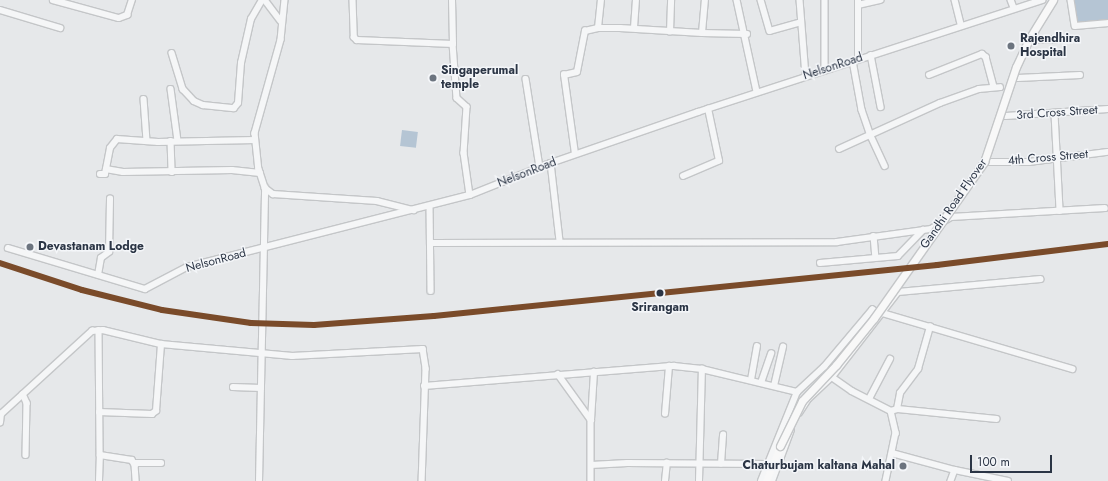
<!DOCTYPE html>
<html>
<head>
<meta charset="utf-8">
<style>
  body { margin:0 }
  #map { position:relative; width:1108px; height:481px; overflow:hidden; background:#e6e8ea; font-family:Jost,sans-serif }
  div>[style] { position:absolute }
  [style*='--x'] { left:calc(var(--x)*1px); top:calc(var(--y)*1px); width:calc(var(--w)*1px); rotate:calc(var(--a)*1deg) }
  .water>* { inset:0; background:#b5c5d4; transform-origin:0 0 }
  .roads { filter:drop-shadow(1px 0 #c4c6c8) drop-shadow(-1px 0 #c4c6c8) drop-shadow(0 1px #c4c6c8) drop-shadow(0 -1px #c4c6c8) }
  .street>* { height:5.5px; margin:-2.75px; padding:0 2.75px; transform-origin:2.75px; border-radius:2.75px; background:#f5f6f7 }
  .secondary>* { height:7px; margin:-3.5px; padding:0 3.5px; transform-origin:3.5px; border-radius:3.5px; background:#f8f8f8 }
  .bridges { filter:drop-shadow(1px 0 #c4c6c8) drop-shadow(-1px 0 #c4c6c8) drop-shadow(0 1px #c4c6c8) drop-shadow(0 -1px #c4c6c8) }
  .secondary-bridge>* { height:7px; margin:-3.5px; padding:0 3.5px; transform-origin:3.5px; border-radius:3.5px; background:#f8f8f8 }
  .rail-1>* { height:6px; margin:-3px; padding:0 3px; transform-origin:3px; border-radius:3px; background:#7a4b2a }
  .dots>* { width:11px; height:11px; translate:-50% -50%; box-sizing:border-box; border:2px solid #f4f6f9; border-radius:50% }
  span { translate:-50% -50%; white-space:nowrap; text-align:center; line-height:1.15; -webkit-text-stroke:3px #f4f6f9; paint-order:stroke }
  .poi-label { font-size:12px; color:#2b3545; font-weight:700 }
  .left { translate:0 -50%; text-align:left }
  .right { translate:-100% -50%; text-align:right }
  .street-label { font-size:12px; color:#2b3545 }
  .stop-label { font-size:12px; color:#2b3545; font-weight:700 }
  .scale { position:absolute; left:970px; top:455px; width:82px; height:18px; box-sizing:border-box; border:2px solid #2b3545; border-top:0; padding-left:5px; font-size:12px; line-height:14px; white-space:nowrap; color:#2b3545; -webkit-text-stroke:3px #f4f6f9; paint-order:stroke }
</style>
</head>
<body>
<div id="map">
  <div class="water">
    <i style="clip-path:polygon(1074px 0,1108px 0,1108px 19px,1076px 24px)"></i>
    <i style="left:402px;top:130px;width:16px;height:16px;rotate:7deg"></i>
  </div>
  <div class="roads">
    <div class="street">
      <i style="--x:53;--y:0;--w:68;--a:15.3"></i>
      <i style="--x:119;--y:18;--w:9;--a:-21"></i>
      <i style="--x:127;--y:15;--w:16;--a:-72"></i>
      <i style="--x:265;--y:0;--w:26;--a:53"></i>
      <i style="--x:285;--y:0;--w:40;--a:95.7"></i>
      <i style="--x:281;--y:40;--w:97;--a:105.6"></i>
      <i style="--x:255;--y:133;--w:36;--a:84"></i>
      <i style="--x:259;--y:169;--w:20;--a:72"></i>
      <i style="--x:265;--y:188;--w:10;--a:37"></i>
      <i style="--x:273;--y:194;--w:104;--a:3.9"></i>
      <i style="--x:377;--y:201;--w:38;--a:14"></i>
      <i style="--x:353;--y:0;--w:37;--a:88"></i>
      <i style="--x:354;--y:37;--w:4;--a:45"></i>
      <i style="--x:357;--y:40;--w:96;--a:2.4"></i>
      <i style="--x:453;--y:44;--w:44;--a:-91.3"></i>
      <i style="--x:737;--y:0;--w:94;--a:77.7"></i>
      <i style="--x:761;--y:0;--w:32;--a:74"></i>
      <i style="--x:770;--y:31;--w:32;--a:-16"></i>
      <i style="--x:800;--y:0;--w:76;--a:85.5"></i>
      <i style="--x:825;--y:0;--w:70;--a:90"></i>
      <i style="--x:955;--y:0;--w:25;--a:76"></i>
      <i style="--x:1011;--y:0;--w:9;--a:69"></i>
      <i style="--x:1071;--y:0;--w:26;--a:81"></i>
      <i style="--x:1075;--y:26;--w:33;--a:-5"></i>
      <i style="--x:858;--y:5;--w:23;--a:-13"></i>
      <i style="--x:0;--y:10;--w:63;--a:16.7"></i>
      <i style="--x:598;--y:28;--w:28;--a:-84"></i>
      <i style="--x:634;--y:28;--w:28;--a:-86"></i>
      <i style="--x:670;--y:32;--w:32;--a:-88"></i>
      <i style="--x:702;--y:33;--w:45;--a:1.3"></i>
      <i style="--x:1034;--y:40;--w:29;--a:-2"></i>
      <i style="--x:453;--y:44;--w:54;--a:85.8"></i>
      <i style="--x:457;--y:98;--w:13;--a:42"></i>
      <i style="--x:467;--y:107;--w:46;--a:93.7"></i>
      <i style="--x:464;--y:153;--w:42;--a:81.9"></i>
      <i style="--x:172;--y:53;--w:38;--a:73"></i>
      <i style="--x:183;--y:89;--w:16;--a:47"></i>
      <i style="--x:194;--y:101;--w:10;--a:24"></i>
      <i style="--x:203;--y:105;--w:31;--a:6"></i>
      <i style="--x:234;--y:108;--w:6;--a:-51"></i>
      <i style="--x:238;--y:103;--w:40;--a:-85.7"></i>
      <i style="--x:241;--y:63;--w:45;--a:-77.2"></i>
      <i style="--x:251;--y:19;--w:22;--a:-60"></i>
      <i style="--x:871;--y:55;--w:53;--a:79.1"></i>
      <i style="--x:858;--y:59;--w:59;--a:-90"></i>
      <i style="--x:853;--y:61;--w:50;--a:79.6"></i>
      <i style="--x:862;--y:110;--w:28;--a:71"></i>
      <i style="--x:871;--y:136;--w:33;--a:65"></i>
      <i style="--x:929;--y:75;--w:57;--a:-21.6"></i>
      <i style="--x:982;--y:54;--w:5;--a:37"></i>
      <i style="--x:986;--y:57;--w:30;--a:75"></i>
      <i style="--x:1018;--y:78;--w:62;--a:-2.8"></i>
      <i style="--x:526;--y:79;--w:89;--a:81"></i>
      <i style="--x:171;--y:89;--w:52;--a:82.3"></i>
      <i style="--x:144;--y:99;--w:42;--a:85.9"></i>
      <i style="--x:1055;--y:114;--w:97;--a:87"></i>
      <i style="--x:1006;--y:116;--w:102;--a:-3.9"></i>
      <i style="--x:171;--y:141;--w:31;--a:88"></i>
      <i style="--x:839;--y:149;--w:111;--a:-24.5"></i>
      <i style="--x:940;--y:103;--w:41;--a:-19.7"></i>
      <i style="--x:979;--y:89;--w:21;--a:-5"></i>
      <i style="--x:575;--y:154;--w:80;--a:-97.9"></i>
      <i style="--x:564;--y:75;--w:13;--a:-13"></i>
      <i style="--x:577;--y:72;--w:42;--a:-79"></i>
      <i style="--x:585;--y:31;--w:13;--a:-13"></i>
      <i style="--x:598;--y:28;--w:22;--a:0"></i>
      <i style="--x:620;--y:28;--w:82;--a:3.5"></i>
      <i style="--x:702;--y:33;--w:33;--a:-85"></i>
      <i style="--x:989;--y:162;--w:40;--a:0"></i>
      <i style="--x:1029;--y:162;--w:79;--a:-7.3"></i>
      <i style="--x:551;--y:163;--w:79;--a:83.4"></i>
      <i style="--x:106;--y:169;--w:17;--a:10"></i>
      <i style="--x:123;--y:172;--w:109;--a:-1.1"></i>
      <i style="--x:232;--y:170;--w:28;--a:6"></i>
      <i style="--x:100;--y:174;--w:5;--a:0"></i>
      <i style="--x:105;--y:174;--w:26;--a:-79"></i>
      <i style="--x:110;--y:148;--w:11;--a:-52"></i>
      <i style="--x:117;--y:139;--w:41;--a:4.2"></i>
      <i style="--x:158;--y:142;--w:97;--a:-1.2"></i>
      <i style="--x:683;--y:176;--w:39;--a:-23"></i>
      <i style="--x:719;--y:161;--w:53;--a:-101.9"></i>
      <i style="--x:430;--y:206;--w:85;--a:89.3"></i>
      <i style="--x:874;--y:236;--w:21;--a:85"></i>
      <i style="--x:431;--y:243;--w:406;--a:-0.1"></i>
      <i style="--x:837;--y:242;--w:95;--a:-7.9"></i>
      <i style="--x:931;--y:229;--w:23;--a:-31"></i>
      <i style="--x:951;--y:217;--w:154;--a:-3.3"></i>
      <i style="--x:8;--y:248;--w:143;--a:16.7"></i>
      <i style="--x:145;--y:289;--w:47;--a:-27.6"></i>
      <i style="--x:187;--y:267;--w:292;--a:-14.3"></i>
      <i style="--x:470;--y:195;--w:81;--a:-21.8"></i>
      <i style="--x:545;--y:165;--w:162;--a:-19.1"></i>
      <i style="--x:698;--y:112;--w:362;--a:-18"></i>
      <i style="--x:820;--y:263;--w:78;--a:-5.1"></i>
      <i style="--x:898;--y:256;--w:36;--a:-46"></i>
      <i style="--x:98;--y:275;--w:17;--a:-80"></i>
      <i style="--x:101;--y:258;--w:10;--a:-37"></i>
      <i style="--x:109;--y:252;--w:53;--a:-88.9"></i>
      <i style="--x:99;--y:330;--w:125;--a:89.5"></i>
      <i style="--x:100;--y:455;--w:32;--a:9"></i>
      <i style="--x:132;--y:460;--w:6;--a:59"></i>
      <i style="--x:135;--y:465;--w:16;--a:86"></i>
      <i style="--x:558;--y:374;--w:57;--a:54.3"></i>
      <i style="--x:591;--y:420;--w:61;--a:90"></i>
      <i style="--x:832;--y:377;--w:24;--a:35"></i>
      <i style="--x:852;--y:391;--w:44;--a:27.1"></i>
      <i style="--x:891;--y:411;--w:23;--a:77"></i>
      <i style="--x:896;--y:433;--w:49;--a:101.8"></i>
      <i style="--x:751;--y:380;--w:34;--a:-80"></i>
      <i style="--x:761;--y:383;--w:31;--a:-71"></i>
      <i style="--x:424;--y:386;--w:251;--a:-4.6"></i>
      <i style="--x:674;--y:366;--w:28;--a:6"></i>
      <i style="--x:702;--y:369;--w:98;--a:13.6"></i>
      <i style="--x:774;--y:386;--w:40;--a:-77"></i>
      <i style="--x:233;--y:387;--w:28;--a:2"></i>
      <i style="--x:23;--y:394;--w:10;--a:66"></i>
      <i style="--x:27;--y:403;--w:52;--a:91.1"></i>
      <i style="--x:869;--y:399;--w:45;--a:-62.3"></i>
      <i style="--x:897;--y:409;--w:16;--a:-79"></i>
      <i style="--x:900;--y:393;--w:30;--a:-53"></i>
      <i style="--x:918;--y:369;--w:44;--a:-74.1"></i>
      <i style="--x:891;--y:411;--w:7;--a:-16"></i>
      <i style="--x:898;--y:409;--w:99;--a:5.8"></i>
      <i style="--x:99;--y:412;--w:53;--a:2.2"></i>
      <i style="--x:152;--y:414;--w:5;--a:-37"></i>
      <i style="--x:156;--y:411;--w:67;--a:-85.7"></i>
      <i style="--x:799;--y:413;--w:17;--a:-57"></i>
      <i style="--x:808;--y:399;--w:33;--a:-43"></i>
      <i style="--x:832;--y:377;--w:108;--a:-52.2"></i>
      <i style="--x:898;--y:292;--w:143;--a:-5.2"></i>
      <i style="--x:665;--y:414;--w:48;--a:-85.2"></i>
      <i style="--x:0;--y:415;--w:125;--a:-42.4"></i>
      <i style="--x:92;--y:331;--w:11;--a:-5"></i>
      <i style="--x:103;--y:330;--w:60;--a:13.6"></i>
      <i style="--x:161;--y:344;--w:132;--a:5.2"></i>
      <i style="--x:292;--y:356;--w:131;--a:-3.1"></i>
      <i style="--x:423;--y:349;--w:20;--a:81"></i>
      <i style="--x:426;--y:369;--w:112;--a:92"></i>
      <i style="--x:591;--y:420;--w:48;--a:-86.4"></i>
      <i style="--x:0;--y:423;--w:9;--a:-84"></i>
      <i style="--x:892;--y:453;--w:65;--a:15.1"></i>
      <i style="--x:955;--y:470;--w:12;--a:110"></i>
      <i style="--x:135;--y:463;--w:26;--a:0"></i>
      <i style="--x:721;--y:464;--w:29;--a:-86"></i>
      <i style="--x:591;--y:465;--w:36;--a:-3"></i>
      <i style="--x:627;--y:463;--w:140;--a:0.4"></i>
      <i style="--x:955;--y:470;--w:54;--a:11.7"></i>
      <i style="--x:99;--y:481;--w:26;--a:-88"></i>
      <i style="--x:259;--y:481;--w:293;--a:-88.8"></i>
      <i style="--x:665;--y:481;--w:18;--a:-84"></i>
      <i style="--x:699;--y:481;--w:112;--a:-88.5"></i>
      <i style="--x:761;--y:481;--w:96;--a:-68"></i>
      <i style="--x:797;--y:392;--w:37;--a:-43"></i>
      <i style="--x:824;--y:367;--w:75;--a:-49.9"></i>
      <i style="--x:872;--y:310;--w:209;--a:16.4"></i>
      <i style="--x:772;--y:481;--w:54;--a:-69.6"></i>
    </div>
    <div class="secondary">
      <i style="--x:1029;--y:39;--w:46;--a:-58.4"></i>
      <i style="--x:766;--y:481;--w:38;--a:-68"></i>
    </div>
  </div>
  <div class="bridges">
    <div class="secondary-bridge">
      <i style="--x:780;--y:446;--w:50;--a:-63.9"></i>
      <i style="--x:802;--y:401;--w:50;--a:-46.6"></i>
      <i style="--x:836;--y:365;--w:60;--a:-51"></i>
      <i style="--x:874;--y:318;--w:191;--a:-54.8"></i>
      <i style="--x:984;--y:162;--w:100;--a:-71.4"></i>
      <i style="--x:1016;--y:67;--w:31;--a:-65"></i>
    </div>
  </div>
  <div class="rail-1">
    <i style="--x:0;--y:263;--w:86;--a:18.2"></i>
    <i style="--x:82;--y:290;--w:82;--a:14"></i>
    <i style="--x:162;--y:310;--w:90;--a:8.3"></i>
    <i style="--x:251;--y:323;--w:63;--a:1.8"></i>
    <i style="--x:314;--y:325;--w:120;--a:-4.3"></i>
    <i style="--x:434;--y:316;--w:506;--a:-5.79"></i>
    <i style="--x:937;--y:265;--w:172;--a:-7"></i>
  </div>
  <div class="dots">
    <i style="left:1011px;top:46px;background:#6c747f"></i>
    <i style="left:433px;top:78px;background:#6c747f"></i>
    <i style="left:30px;top:247px;background:#6c747f"></i>
    <i style="left:660px;top:293px;background:#2b3545"></i>
    <i style="left:903px;top:466px;background:#6c747f"></i>
  </div>
  <div class="poi-label">
    <span class="left" style="left:1020px;top:46px">Rajendhira<br>Hospital</span>
    <span class="left" style="left:441px;top:78px">Singaperumal<br>temple</span>
    <span class="left" style="left:38px;top:247px">Devastanam Lodge</span>
    <span class="right" style="left:895px;top:466px">Chaturbujam kaltana Mahal</span>
  </div>
  <div class="street-label">
    <span style="left:833px;top:67px;rotate:-18deg">NelsonRoad</span>
    <span style="left:1057px;top:113px;rotate:-4deg">3rd Cross Street</span>
    <span style="left:1048px;top:158px;rotate:-5deg">4th Cross Street</span>
    <span style="left:527px;top:173px;rotate:-21deg">NelsonRoad</span>
    <span style="left:954px;top:204px;rotate:-55deg">Gandhi Road Flyover</span>
    <span style="left:216px;top:261px;rotate:-15deg">NelsonRoad</span>
  </div>
  <div class="stop-label">
    <span style="left:660px;top:308px">Srirangam</span>
  </div>
  <div class="scale">100 m</div>
</div>
</body>
</html>
